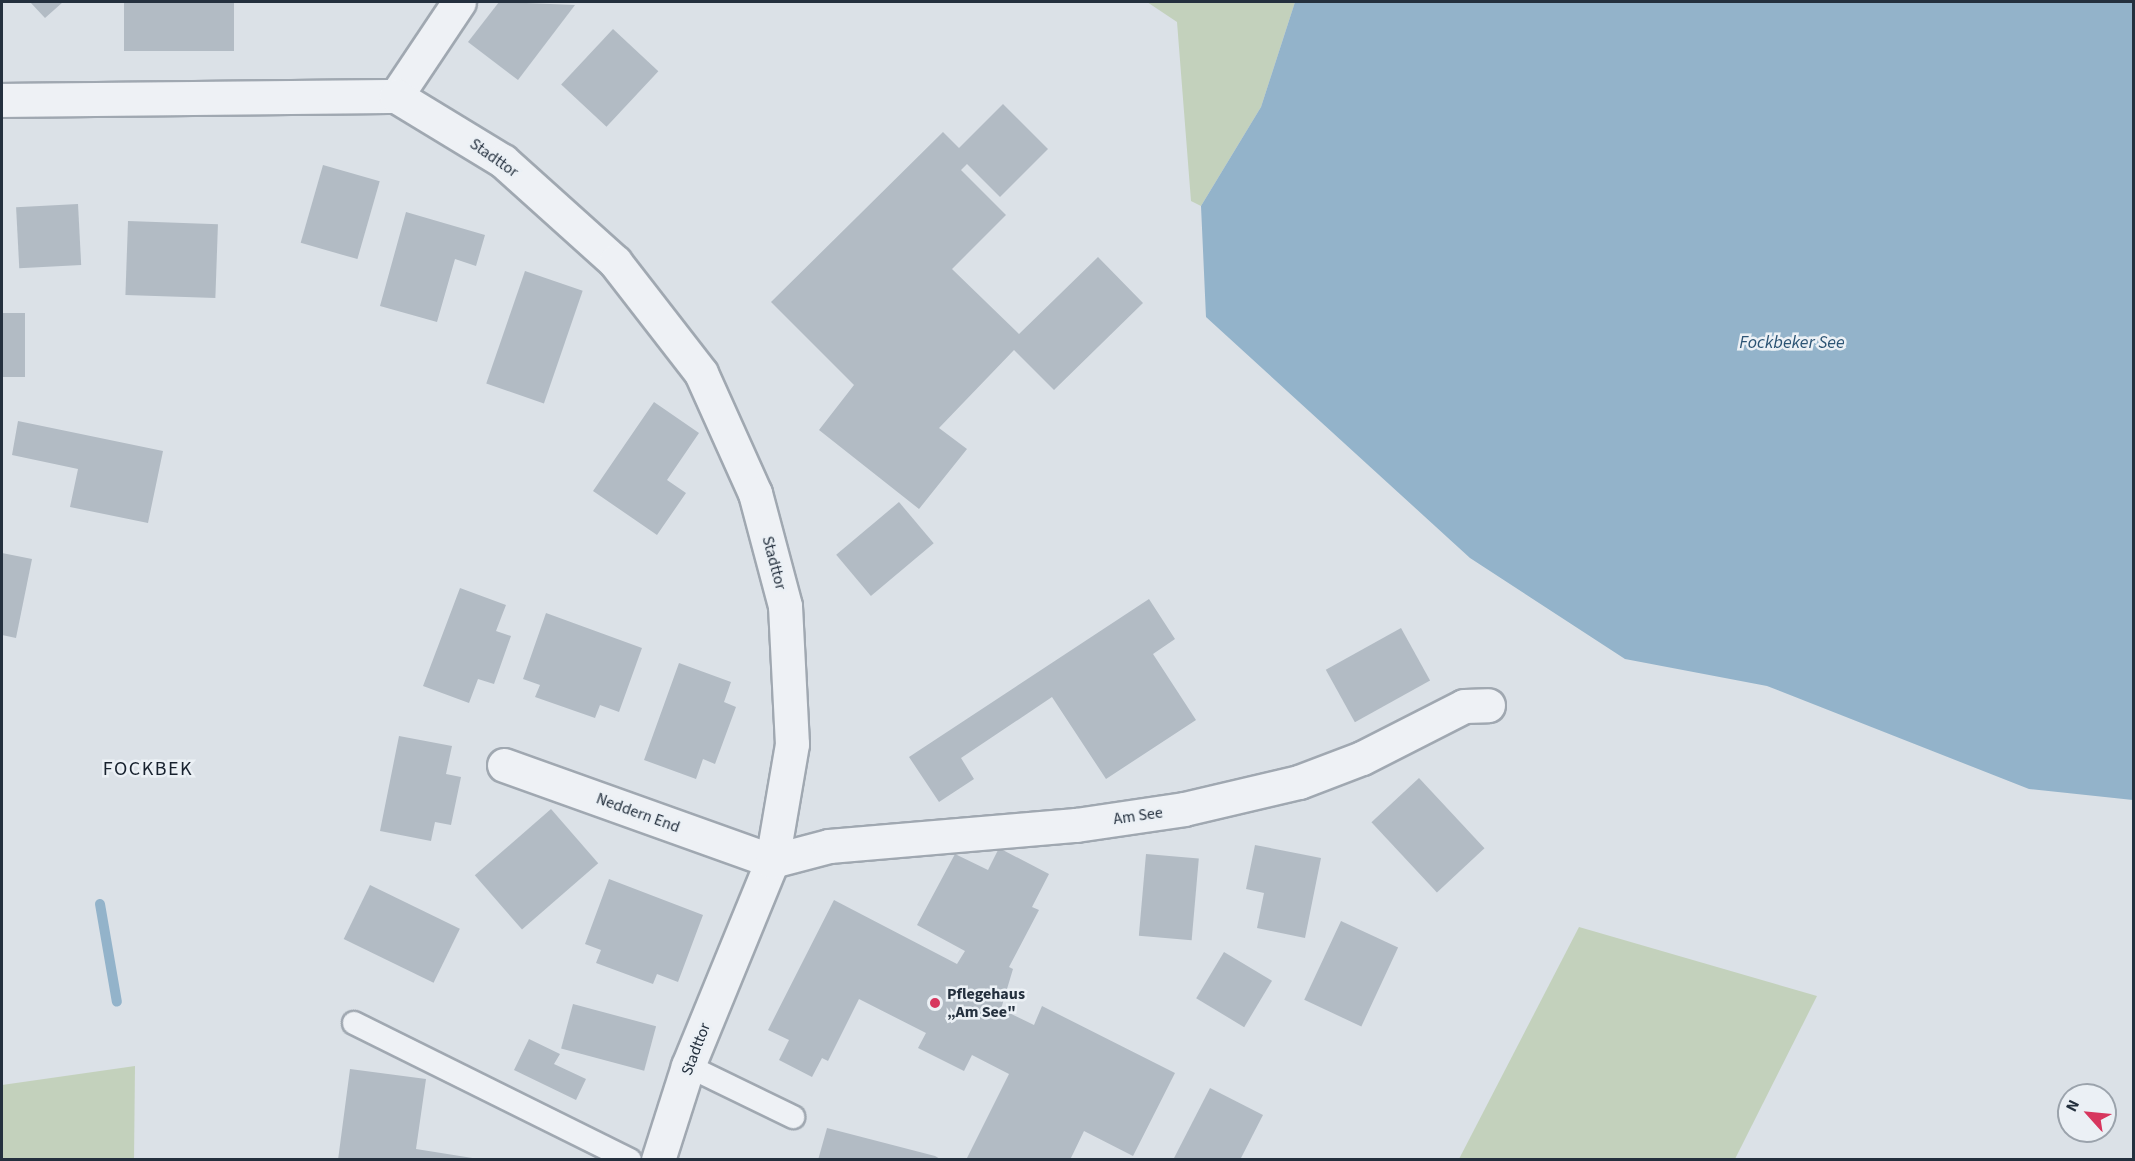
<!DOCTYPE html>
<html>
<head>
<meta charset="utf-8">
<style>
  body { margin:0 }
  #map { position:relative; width:2135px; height:1161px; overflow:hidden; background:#dbe1e7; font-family:"Source Sans 3",sans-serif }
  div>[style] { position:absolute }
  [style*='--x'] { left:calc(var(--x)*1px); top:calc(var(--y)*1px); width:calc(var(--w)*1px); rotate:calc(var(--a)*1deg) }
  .green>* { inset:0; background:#c3d1bc }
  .water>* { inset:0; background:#93b3ca }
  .stream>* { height:10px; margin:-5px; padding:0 5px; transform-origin:5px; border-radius:5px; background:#93b3ca }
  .building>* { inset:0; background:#b2bbc4; transform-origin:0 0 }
  .roads { filter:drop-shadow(2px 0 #a0a8b1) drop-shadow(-2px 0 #a0a8b1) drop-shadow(0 2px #a0a8b1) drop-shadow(0 -2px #a0a8b1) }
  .service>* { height:22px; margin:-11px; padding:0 11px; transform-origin:11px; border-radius:11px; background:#eef1f5 }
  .minor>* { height:33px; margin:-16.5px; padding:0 16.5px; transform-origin:16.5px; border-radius:16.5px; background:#eef1f5 }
  .dots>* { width:16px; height:16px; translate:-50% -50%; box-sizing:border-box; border:3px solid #ebf0f5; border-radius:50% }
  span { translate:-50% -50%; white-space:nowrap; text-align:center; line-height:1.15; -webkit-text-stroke:5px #ebf0f5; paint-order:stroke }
  .street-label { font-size:16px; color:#24303e }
  .poi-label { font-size:16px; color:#24303e; font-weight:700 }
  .left { translate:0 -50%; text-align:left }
  .water-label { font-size:18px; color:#2c5474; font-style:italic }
  .quarter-label { font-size:20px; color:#17212e; letter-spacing:1.5px }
  .frame { position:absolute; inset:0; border:3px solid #24303e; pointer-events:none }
  .north { position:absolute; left:2057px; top:1083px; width:60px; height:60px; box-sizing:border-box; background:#ebf0f5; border:2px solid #9ba3ac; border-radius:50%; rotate:297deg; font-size:16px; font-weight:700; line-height:24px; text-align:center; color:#24303e }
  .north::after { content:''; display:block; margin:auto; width:21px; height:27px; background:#d7365e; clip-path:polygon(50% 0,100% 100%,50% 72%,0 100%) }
</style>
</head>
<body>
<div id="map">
  <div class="green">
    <i style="clip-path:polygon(1147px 2px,1295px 2px,1261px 107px,1201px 206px,1191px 201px,1177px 22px)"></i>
    <i style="clip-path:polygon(1579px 927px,1817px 996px,1735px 1159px,1459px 1159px)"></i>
    <i style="clip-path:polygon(135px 1066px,134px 1159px,2px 1159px,2px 1085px)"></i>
  </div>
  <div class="water">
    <i style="clip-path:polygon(1295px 2px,2133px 2px,2133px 800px,2029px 789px,1767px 686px,1625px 659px,1470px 558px,1206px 317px,1201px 206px,1261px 107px)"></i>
  </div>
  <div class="stream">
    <i style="--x:100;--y:904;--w:99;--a:80.2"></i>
  </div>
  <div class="building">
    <i style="clip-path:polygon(30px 2px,63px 2px,45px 18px)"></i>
    <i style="left:124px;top:2px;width:110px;height:49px"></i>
    <i style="clip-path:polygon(499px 2px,575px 5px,518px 80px,468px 42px)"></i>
    <i style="left:613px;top:29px;width:62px;height:76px;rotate:43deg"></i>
    <i style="clip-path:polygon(1003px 104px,1048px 149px,1000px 197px,967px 164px,961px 170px,1006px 215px,952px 269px,1019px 334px,1098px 257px,1143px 303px,1054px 390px,1014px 350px,939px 428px,967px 449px,919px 509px,819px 430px,854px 385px,771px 302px,943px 132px,959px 148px)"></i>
    <i style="left:323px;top:165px;width:59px;height:81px;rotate:16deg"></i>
    <i style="left:78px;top:204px;width:61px;height:62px;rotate:87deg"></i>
    <i style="clip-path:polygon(406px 212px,485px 235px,476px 266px,455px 259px,437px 322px,380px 306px)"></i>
    <i style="left:128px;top:221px;width:90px;height:74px;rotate:2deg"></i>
    <i style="left:525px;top:271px;width:61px;height:119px;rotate:19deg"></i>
    <i style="left:2px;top:313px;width:23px;height:64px"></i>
    <i style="clip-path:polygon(654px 402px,699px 433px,667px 480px,686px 493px,657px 535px,593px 491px)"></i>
    <i style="clip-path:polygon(18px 421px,163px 451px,148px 523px,70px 507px,78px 469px,12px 455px)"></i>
    <i style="left:899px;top:502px;width:54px;height:82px;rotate:50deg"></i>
    <i style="clip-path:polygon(2px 553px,32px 559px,16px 638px,2px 635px)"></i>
    <i style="clip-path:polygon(460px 588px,506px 605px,496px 631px,511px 636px,494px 684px,478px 679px,469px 703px,423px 686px)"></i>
    <i style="clip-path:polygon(1149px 599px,1175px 639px,1153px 654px,1196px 720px,1106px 779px,1052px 697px,961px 758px,974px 779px,939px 802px,909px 757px)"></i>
    <i style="clip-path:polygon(546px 613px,642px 648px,619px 712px,600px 705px,595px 718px,535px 697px,540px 685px,523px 679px)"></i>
    <i style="left:1401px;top:628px;width:60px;height:86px;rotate:61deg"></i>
    <i style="clip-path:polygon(679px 663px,731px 682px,724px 702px,736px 707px,715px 764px,703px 759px,696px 779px,644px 760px)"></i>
    <i style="clip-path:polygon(399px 736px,452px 746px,446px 774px,461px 777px,451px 825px,435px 822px,431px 841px,380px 831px)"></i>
    <i style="left:1419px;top:778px;width:96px;height:65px;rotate:47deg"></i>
    <i style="left:551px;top:809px;width:72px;height:101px;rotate:49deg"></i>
    <i style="clip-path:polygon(1255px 845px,1321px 858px,1305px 938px,1257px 928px,1264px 893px,1246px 889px)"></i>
    <i style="clip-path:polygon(999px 848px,1049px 874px,1032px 907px,1039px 910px,1009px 967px,1013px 969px,1001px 1009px,1034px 1025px,1042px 1006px,1175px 1073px,1133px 1156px,1084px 1131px,1070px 1160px,966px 1160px,1009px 1074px,972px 1055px,964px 1071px,918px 1048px,926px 1033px,859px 999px,828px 1061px,822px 1058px,812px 1077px,779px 1060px,789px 1040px,768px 1030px,834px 900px,957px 964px,965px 951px,917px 925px,955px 854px,988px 870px)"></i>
    <i style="left:1146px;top:854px;width:53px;height:82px;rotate:5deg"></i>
    <i style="clip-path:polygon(609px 879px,703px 915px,678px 982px,657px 974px,653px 984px,596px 963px,601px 950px,585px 944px)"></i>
    <i style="left:370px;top:885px;width:100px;height:60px;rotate:26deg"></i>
    <i style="left:1341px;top:921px;width:63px;height:87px;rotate:25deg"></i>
    <i style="left:1224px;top:952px;width:56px;height:54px;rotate:31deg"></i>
    <i style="left:573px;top:1004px;width:86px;height:46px;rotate:15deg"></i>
    <i style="clip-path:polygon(529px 1039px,560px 1054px,554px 1064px,586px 1079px,576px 1100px,514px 1070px)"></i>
    <i style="clip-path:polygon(350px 1069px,426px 1079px,416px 1149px,485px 1160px,338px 1160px)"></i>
    <i style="clip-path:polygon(1210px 1088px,1263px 1115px,1240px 1160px,1173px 1160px)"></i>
    <i style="clip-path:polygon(827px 1128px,935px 1156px,942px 1160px,818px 1160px)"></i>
  </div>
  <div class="roads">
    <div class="service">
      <i style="--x:354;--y:1023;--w:308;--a:26.4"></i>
      <i style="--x:688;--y:1066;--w:117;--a:25.9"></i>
    </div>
    <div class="minor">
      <i style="--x:396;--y:96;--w:113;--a:-56.2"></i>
      <i style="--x:2;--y:100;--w:394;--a:-0.6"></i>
      <i style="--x:396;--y:96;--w:125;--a:31.3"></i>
      <i style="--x:503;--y:161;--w:151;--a:42"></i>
      <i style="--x:615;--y:262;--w:140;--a:52.2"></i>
      <i style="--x:701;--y:373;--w:132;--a:65.8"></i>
      <i style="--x:755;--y:493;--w:117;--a:75.1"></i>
      <i style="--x:785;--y:606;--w:138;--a:87.1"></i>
      <i style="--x:792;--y:744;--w:119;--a:99.7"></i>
      <i style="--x:772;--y:861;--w:222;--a:112.3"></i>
      <i style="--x:688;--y:1066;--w:99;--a:107.7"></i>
      <i style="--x:504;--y:765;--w:285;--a:19.7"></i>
      <i style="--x:772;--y:861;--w:59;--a:-14.7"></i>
      <i style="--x:829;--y:846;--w:248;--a:-4.9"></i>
      <i style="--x:1076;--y:825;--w:109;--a:-8.4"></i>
      <i style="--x:1184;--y:809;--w:118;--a:-13.2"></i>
      <i style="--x:1299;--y:782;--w:67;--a:-20.9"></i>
      <i style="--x:1362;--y:758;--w:114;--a:-27"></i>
      <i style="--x:1464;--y:706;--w:24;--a:-2"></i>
    </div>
  </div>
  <div class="dots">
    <i style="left:935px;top:1003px;background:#d7365e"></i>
  </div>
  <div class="street-label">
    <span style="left:494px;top:158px;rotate:35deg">Stadttor</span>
    <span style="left:774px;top:563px;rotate:75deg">Stadttor</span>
    <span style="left:638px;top:813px;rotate:20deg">Neddern End</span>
    <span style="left:1138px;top:816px;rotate:-8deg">Am See</span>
    <span style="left:696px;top:1049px;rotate:-69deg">Stadttor</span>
  </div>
  <div class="poi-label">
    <span class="left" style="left:947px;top:1003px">Pflegehaus<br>„Am See"</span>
  </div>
  <div class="water-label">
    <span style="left:1792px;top:343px">Fockbeker See</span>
  </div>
  <div class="quarter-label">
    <span style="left:148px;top:769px">FOCKBEK</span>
  </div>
  <div class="frame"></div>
  <div class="north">N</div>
</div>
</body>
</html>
